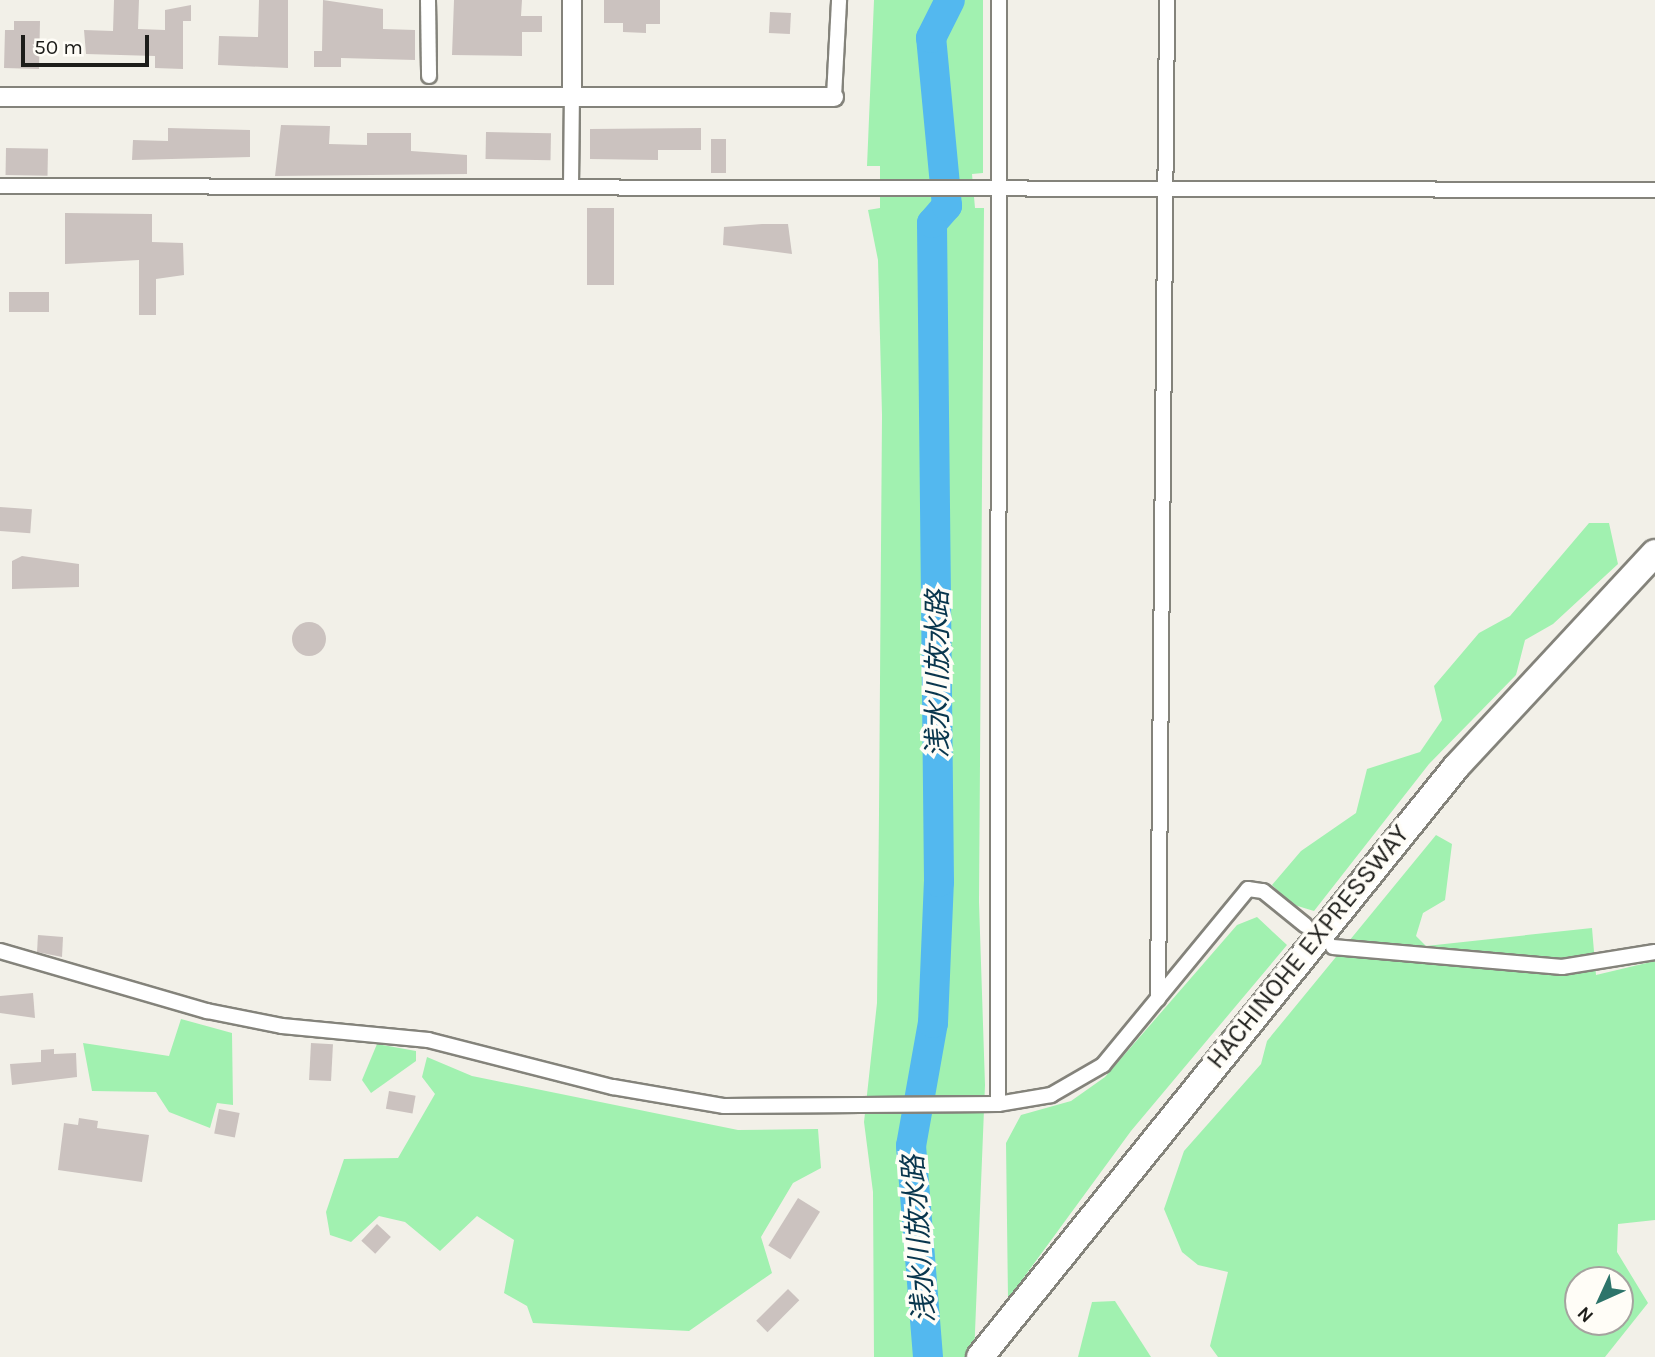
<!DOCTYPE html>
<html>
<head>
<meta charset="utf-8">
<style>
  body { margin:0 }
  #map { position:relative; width:1655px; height:1357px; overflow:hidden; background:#f2f0e8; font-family:Karla,"Noto Sans JP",sans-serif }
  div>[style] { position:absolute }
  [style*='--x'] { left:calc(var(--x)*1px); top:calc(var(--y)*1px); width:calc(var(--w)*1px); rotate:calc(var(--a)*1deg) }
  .green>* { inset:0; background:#a1f1b0 }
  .river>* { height:30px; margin:-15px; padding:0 15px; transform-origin:15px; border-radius:15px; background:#53b8ef }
  .building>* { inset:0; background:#cbc2bf; transform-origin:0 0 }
  .round { border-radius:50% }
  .roads { filter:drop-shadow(2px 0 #84837b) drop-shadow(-2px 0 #84837b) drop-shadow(0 2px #84837b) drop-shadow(0 -2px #84837b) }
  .minor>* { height:14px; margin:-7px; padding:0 7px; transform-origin:7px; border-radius:7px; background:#fff }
  .tertiary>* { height:18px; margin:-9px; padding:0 9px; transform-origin:9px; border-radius:9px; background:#fff }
  .motorway>* { height:26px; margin:-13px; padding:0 13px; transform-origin:13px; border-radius:13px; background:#fff }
  span { translate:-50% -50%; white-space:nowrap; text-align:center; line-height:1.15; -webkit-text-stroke:7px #fffdf7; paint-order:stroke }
  .street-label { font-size:26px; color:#1d1d1a }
  .water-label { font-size:28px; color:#09364d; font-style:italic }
  .north { position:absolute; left:1564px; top:1266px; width:70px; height:70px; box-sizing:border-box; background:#fffdf7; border:2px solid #a5a39f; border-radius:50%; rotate:225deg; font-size:19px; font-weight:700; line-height:28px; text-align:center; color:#1d1d1a }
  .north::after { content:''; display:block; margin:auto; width:24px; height:32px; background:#2d746a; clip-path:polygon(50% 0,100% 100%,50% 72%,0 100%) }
  .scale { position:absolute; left:21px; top:35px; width:128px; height:32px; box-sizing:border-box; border:4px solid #1d1d1a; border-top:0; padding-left:9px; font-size:21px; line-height:24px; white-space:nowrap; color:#1d1d1a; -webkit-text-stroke:5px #fffdf7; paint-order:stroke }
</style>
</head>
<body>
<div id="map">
  <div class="green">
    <i style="clip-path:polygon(874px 0,983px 0,983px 173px,972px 174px,975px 208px,984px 208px,979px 902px,985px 1085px,974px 1357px,874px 1357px,873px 1192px,864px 1122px,877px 1003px,879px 813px,882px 415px,878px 260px,868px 210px,880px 208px,880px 166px,867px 166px)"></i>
    <i style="clip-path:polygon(1589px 523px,1609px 523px,1618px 564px,1553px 624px,1525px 640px,1516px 675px,1429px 764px,1314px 911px,1291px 904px,1272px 885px,1301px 851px,1356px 813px,1367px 769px,1420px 752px,1442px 720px,1434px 686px,1479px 633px,1510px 616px)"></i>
    <i style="clip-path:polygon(evenodd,1436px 835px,1452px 844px,1445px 900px,1423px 913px,1416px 936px,1426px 946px,1592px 928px,1596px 975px,1655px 961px,1655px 1220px,1618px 1224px,1617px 1252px,1648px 1303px,1605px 1357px,1218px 1357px,1210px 1346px,1228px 1272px,1198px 1265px,1182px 1252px,1164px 1209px,1184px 1151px,1261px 1064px,1267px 1041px,1436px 835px,1578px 1280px,1620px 1280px,1620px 1322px,1578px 1322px,1578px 1280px)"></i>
    <i style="clip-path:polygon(1257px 917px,1287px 945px,1131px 1131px,1008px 1299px,1006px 1143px,1021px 1115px,1071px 1101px,1105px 1077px,1237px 925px)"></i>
    <i style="clip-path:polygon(181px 1019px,232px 1033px,233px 1105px,217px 1103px,210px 1128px,169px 1112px,156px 1092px,92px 1091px,83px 1043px,169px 1056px)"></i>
    <i style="clip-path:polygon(377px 1044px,416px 1051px,416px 1061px,371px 1093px,362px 1080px)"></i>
    <i style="clip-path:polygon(427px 1057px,472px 1076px,738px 1130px,818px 1129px,821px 1168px,793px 1183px,761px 1237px,772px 1273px,689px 1331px,533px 1323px,527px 1306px,504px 1293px,514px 1240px,477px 1216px,440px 1251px,405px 1222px,379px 1216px,351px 1242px,330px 1235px,326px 1212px,344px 1159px,398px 1158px,435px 1094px,422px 1077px)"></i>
    <i style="clip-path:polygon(1115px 1301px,1151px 1357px,1078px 1357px,1092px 1302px)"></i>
  </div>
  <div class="river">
    <i style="--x:928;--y:1357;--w:212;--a:-94.6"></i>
    <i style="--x:911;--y:1146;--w:125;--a:-79.9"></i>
    <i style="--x:933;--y:1023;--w:141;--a:-87.6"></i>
    <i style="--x:939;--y:882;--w:659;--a:-90.61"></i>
    <i style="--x:932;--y:223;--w:23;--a:-49"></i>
    <i style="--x:947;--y:206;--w:169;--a:-95.4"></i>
    <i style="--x:931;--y:38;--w:42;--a:-63.4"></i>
  </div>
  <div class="building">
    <i style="clip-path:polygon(114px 0,139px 0,138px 29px,165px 30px,165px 10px,191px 5px,191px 21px,183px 21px,183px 69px,155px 68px,155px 56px,86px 54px,84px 30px,113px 31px)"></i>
    <i style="clip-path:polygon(259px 0,288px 0,288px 68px,218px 65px,219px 36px,258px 37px)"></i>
    <i style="clip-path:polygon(323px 0,383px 9px,383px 29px,415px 30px,415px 60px,341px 58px,341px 67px,314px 67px,314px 51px,322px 51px)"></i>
    <i style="clip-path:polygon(454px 0,522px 0,521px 16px,542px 16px,542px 32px,522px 32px,522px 56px,452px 55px)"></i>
    <i style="clip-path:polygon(604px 0,660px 0,660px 24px,646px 24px,646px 33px,623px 32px,623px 23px,604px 23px)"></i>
    <i style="left:770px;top:12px;width:21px;height:21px;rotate:3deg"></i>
    <i style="clip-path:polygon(14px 21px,40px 21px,39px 69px,4px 68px,5px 30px,14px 30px)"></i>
    <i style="clip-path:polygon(281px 125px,330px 126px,329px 144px,367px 145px,367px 133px,411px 133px,411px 151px,467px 155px,467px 174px,275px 176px)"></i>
    <i style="clip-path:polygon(168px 128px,250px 130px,250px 157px,132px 160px,133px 140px,168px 141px)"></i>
    <i style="clip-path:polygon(701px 128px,701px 150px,658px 150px,658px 160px,590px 159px,590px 129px)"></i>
    <i style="left:486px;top:132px;width:65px;height:27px;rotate:1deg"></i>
    <i style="left:711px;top:139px;width:15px;height:34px"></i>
    <i style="left:6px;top:148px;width:42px;height:27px;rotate:1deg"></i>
    <i style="left:587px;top:208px;width:27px;height:77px"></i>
    <i style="clip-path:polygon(65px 213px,152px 214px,152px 242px,183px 243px,184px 275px,156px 279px,156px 315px,139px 315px,139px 260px,65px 264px)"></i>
    <i style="clip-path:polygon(762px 224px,788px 224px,792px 254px,723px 245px,724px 227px)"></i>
    <i style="left:9px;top:292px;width:40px;height:20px"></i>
    <i style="left:0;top:507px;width:32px;height:24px;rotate:4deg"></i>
    <i style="clip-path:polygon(22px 556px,79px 564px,79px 587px,12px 589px,12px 561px)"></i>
    <i class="round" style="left:292px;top:622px;width:34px;height:34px"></i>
    <i style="clip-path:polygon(38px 935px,63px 937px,62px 957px,37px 952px)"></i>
    <i style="clip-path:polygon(33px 993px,35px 1018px,0 1013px,0 996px)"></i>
    <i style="left:311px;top:1043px;width:22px;height:37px;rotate:3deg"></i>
    <i style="clip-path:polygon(54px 1049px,54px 1054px,76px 1053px,77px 1077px,12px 1085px,10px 1064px,41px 1062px,41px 1050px)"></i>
    <i style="left:389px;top:1091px;width:27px;height:18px;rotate:10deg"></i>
    <i style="left:219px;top:1109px;width:21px;height:25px;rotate:11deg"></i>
    <i style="clip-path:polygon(79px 1118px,98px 1121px,97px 1128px,149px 1135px,142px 1182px,58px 1170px,64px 1123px,78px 1125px)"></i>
    <i style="left:798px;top:1198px;width:26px;height:56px;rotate:32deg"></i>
    <i style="left:377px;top:1224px;width:19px;height:23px;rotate:43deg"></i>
    <i style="left:788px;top:1289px;width:16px;height:45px;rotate:45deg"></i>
  </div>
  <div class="roads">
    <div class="minor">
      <i style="--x:428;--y:0;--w:76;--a:89.2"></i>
      <i style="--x:834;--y:97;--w:97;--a:-87"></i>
      <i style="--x:0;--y:186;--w:1655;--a:0.14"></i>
      <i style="--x:571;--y:186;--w:91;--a:-89.4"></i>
      <i style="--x:1333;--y:947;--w:230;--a:5"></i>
      <i style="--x:1562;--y:967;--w:94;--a:-9.2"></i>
      <i style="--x:0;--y:951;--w:216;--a:16.2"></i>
      <i style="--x:207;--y:1011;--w:76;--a:11.3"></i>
      <i style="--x:282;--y:1026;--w:147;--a:5.5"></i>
      <i style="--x:428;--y:1040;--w:191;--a:14.3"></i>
      <i style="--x:613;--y:1087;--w:113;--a:9.7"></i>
      <i style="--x:724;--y:1106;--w:274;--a:-0.4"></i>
      <i style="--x:998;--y:1104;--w:54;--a:-9.6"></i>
      <i style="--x:1051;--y:1095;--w:60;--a:-30"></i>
      <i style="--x:1103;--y:1065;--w:228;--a:-50.5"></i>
      <i style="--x:1248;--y:889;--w:15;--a:8"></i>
      <i style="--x:1263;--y:891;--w:54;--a:39"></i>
      <i style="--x:1158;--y:999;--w:999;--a:-89.48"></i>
      <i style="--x:998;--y:1104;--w:1104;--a:-89.95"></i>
    </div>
    <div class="tertiary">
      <i style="--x:572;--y:95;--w:95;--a:-90"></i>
      <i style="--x:0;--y:97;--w:834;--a:0"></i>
    </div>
    <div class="motorway">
      <i style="--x:980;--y:1357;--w:758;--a:-51.1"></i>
      <i style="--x:1456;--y:767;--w:292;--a:-47.1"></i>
    </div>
  </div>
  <div class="street-label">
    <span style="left:1308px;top:947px;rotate:-51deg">HACHINOHE EXPRESSWAY</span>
  </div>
  <div class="water-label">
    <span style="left:938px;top:674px;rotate:-90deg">浅水川放水路</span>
    <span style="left:919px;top:1239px;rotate:-94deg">浅水川放水路</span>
  </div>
  <div class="north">N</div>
  <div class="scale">50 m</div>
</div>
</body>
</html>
